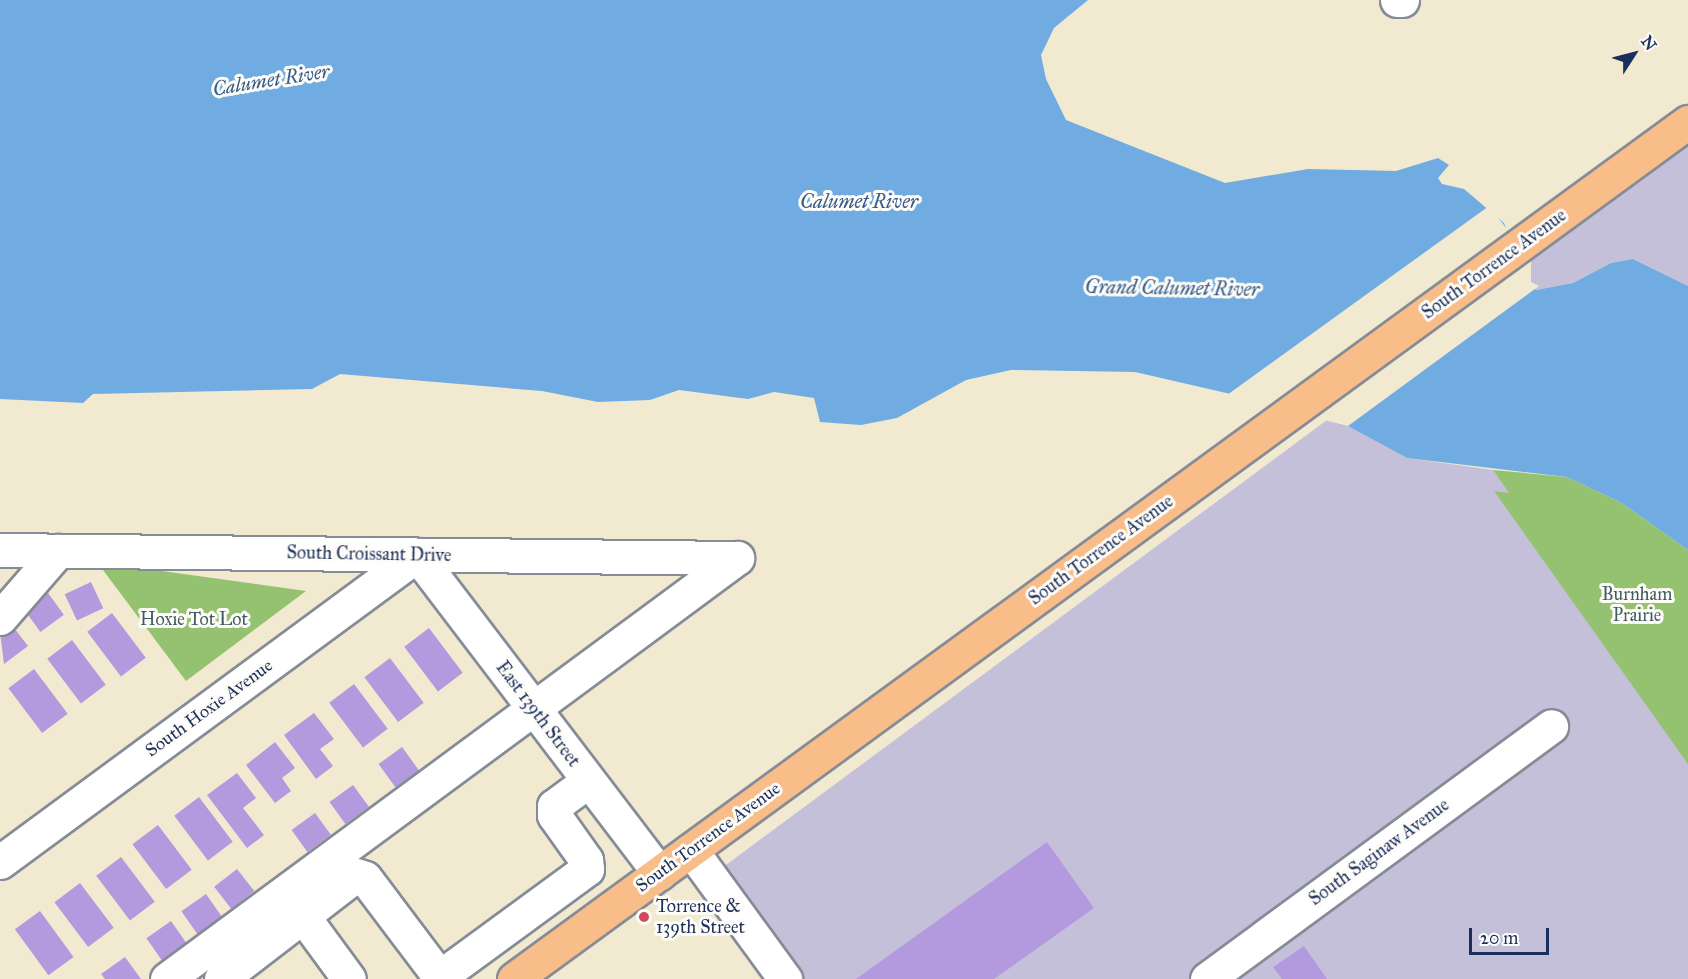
<!DOCTYPE html>
<html>
<head>
<meta charset="utf-8">
<style>
  body { margin:0 }
  #map { position:relative; width:1688px; height:979px; overflow:hidden; background:#f1e9d0; font-family:"IM FELL Great Primer",serif }
  div>[style] { position:absolute }
  [style*='--x'] { left:calc(var(--x)*1px); top:calc(var(--y)*1px); width:calc(var(--w)*1px); rotate:calc(var(--a)*1deg) }
  .industrial>* { inset:0; background:#c5c0da }
  .green>* { inset:0; background:#94c271 }
  .water>* { inset:0; background:#70ace1 }
  .pier>* { inset:0; background:#f1e9d0 }
  .building>* { inset:0; background:#b39adf; transform-origin:0 0 }
  .roads { filter:drop-shadow(2px 0 #868c97) drop-shadow(-2px 0 #868c97) drop-shadow(0 2px #868c97) drop-shadow(0 -2px #868c97) }
  .minor>* { height:33px; margin:-16.5px; padding:0 16.5px; transform-origin:16.5px; border-radius:16.5px; background:#fff }
  .major>* { height:33px; margin:-16.5px; padding:0 16.5px; transform-origin:16.5px; border-radius:16.5px; background:#f8bd89 }
  .dots>* { width:16px; height:16px; translate:-50% -50%; box-sizing:border-box; border:3px solid #fdfcf7; border-radius:50% }
  span { translate:-50% -50%; white-space:nowrap; text-align:center; line-height:1.15; -webkit-text-stroke:6px #fdfcf7; paint-order:stroke }
  .street-label { font-size:18px; color:#1b2f5e }
  .park-label { font-size:18px; color:#3f5b64 }
  .poi-label { font-size:18px; color:#1b2f5e }
  .left { translate:0 -50%; text-align:left }
  .water-label { font-size:20px; color:#395b8c; font-style:italic }
  .north { position:absolute; left:1604px; top:24px; width:60px; height:60px; -webkit-text-stroke:4px #fdfcf7; paint-order:stroke; rotate:54deg; font-size:16px; font-weight:700; line-height:24px; text-align:center; color:#1b2f5e }
  .north::after { content:''; display:block; margin:auto; width:21px; height:27px; background:#1b2f5e; clip-path:polygon(50% 0,100% 100%,50% 72%,0 100%) }
  .scale { position:absolute; left:1469px; top:928px; width:80px; height:27px; box-sizing:border-box; border:3px solid #1b2f5e; border-top:0; padding-left:8px; font-size:18px; line-height:21px; white-space:nowrap; color:#1b2f5e; -webkit-text-stroke:4px #fdfcf7; paint-order:stroke }
</style>
</head>
<body>
<div id="map">
  <div class="industrial">
    <i style="clip-path:polygon(1688px 146px,1688px 286px,1633px 259px,1611px 263px,1573px 283px,1536px 290px,1528px 284px,1528px 261px)"></i>
    <i style="clip-path:polygon(1331px 417px,1407px 458px,1493px 470px,1688px 741px,1688px 979px,773px 979px,703px 882px)"></i>
  </div>
  <div class="green">
    <i style="clip-path:polygon(1493px 470px,1567px 477px,1622px 503px,1688px 550px,1688px 764px,1494px 491px,1509px 493px)"></i>
    <i style="clip-path:polygon(97px 562px,306px 591px,186px 681px)"></i>
  </div>
  <div class="water">
    <i style="clip-path:polygon(0 0,1088px 0,1054px 28px,1041px 55px,1046px 79px,1066px 120px,1225px 183px,1308px 169px,1396px 171px,1438px 158px,1449px 165px,1438px 178px,1442px 184px,1464px 189px,1504px 223px,1528px 283px,1536px 290px,1573px 283px,1611px 263px,1633px 259px,1688px 286px,1688px 550px,1622px 503px,1567px 477px,1407px 458px,1331px 417px,1135px 372px,1011px 370px,966px 380px,897px 418px,861px 425px,820px 422px,814px 398px,774px 392px,748px 399px,679px 390px,650px 400px,598px 402px,542px 391px,340px 374px,312px 389px,93px 394px,83px 403px,0 399px)"></i>
  </div>
  <div class="pier">
    <i style="clip-path:polygon(1489px 206px,1531px 260px,1531px 282px,1539px 286px,1348px 426px,1227px 395px)"></i>
  </div>
  <div class="building">
    <i style="left:91px;top:582px;width:29px;height:29px;rotate:65deg"></i>
    <i style="left:48px;top:593px;width:27px;height:29px;rotate:54deg"></i>
    <i style="left:112px;top:613px;width:56px;height:31px;rotate:53deg"></i>
    <i style="clip-path:polygon(11px 624px,28px 646px,4px 664px,0 632px)"></i>
    <i style="left:429px;top:628px;width:56px;height:31px;rotate:53deg"></i>
    <i style="left:72px;top:640px;width:56px;height:31px;rotate:53deg"></i>
    <i style="left:390px;top:658px;width:56px;height:32px;rotate:53deg"></i>
    <i style="left:34px;top:669px;width:56px;height:32px;rotate:53deg"></i>
    <i style="left:354px;top:684px;width:56px;height:31px;rotate:53deg"></i>
    <i style="clip-path:polygon(314px 713px,334px 739px,320px 749px,333px 766px,316px 779px,284px 735px)"></i>
    <i style="clip-path:polygon(275px 742px,295px 768px,282px 778px,291px 791px,275px 803px,246px 765px)"></i>
    <i style="left:402px;top:747px;width:29px;height:29px;rotate:54deg"></i>
    <i style="clip-path:polygon(237px 773px,256px 798px,243px 808px,264px 835px,247px 848px,207px 795px)"></i>
    <i style="left:353px;top:785px;width:27px;height:29px;rotate:54deg"></i>
    <i style="left:199px;top:797px;width:56px;height:31px;rotate:53deg"></i>
    <i style="left:315px;top:813px;width:27px;height:29px;rotate:54deg"></i>
    <i style="left:158px;top:825px;width:56px;height:32px;rotate:53deg"></i>
    <i style="clip-path:polygon(1047px 842px,1094px 908px,994px 979px,856px 979px)"></i>
    <i style="left:121px;top:857px;width:56px;height:31px;rotate:53deg"></i>
    <i style="left:237px;top:869px;width:28px;height:29px;rotate:52deg"></i>
    <i style="left:80px;top:883px;width:56px;height:32px;rotate:53deg"></i>
    <i style="left:206px;top:894px;width:28px;height:30px;rotate:55deg"></i>
    <i style="left:40px;top:911px;width:57px;height:31px;rotate:54deg"></i>
    <i style="left:171px;top:921px;width:28px;height:30px;rotate:55deg"></i>
    <i style="clip-path:polygon(1304px 946px,1327px 979px,1282px 979px,1273px 967px)"></i>
    <i style="clip-path:polygon(125px 957px,141px 979px,105px 979px,101px 974px)"></i>
  </div>
  <div class="roads">
    <div class="minor">
      <i style="--x:1397;--y:0;--w:5;--a:0"></i>
      <i style="--x:0;--y:550;--w:737;--a:0.62"></i>
      <i style="--x:0;--y:618;--w:89;--a:-49.1"></i>
      <i style="--x:691;--y:850;--w:160;--a:53.9"></i>
      <i style="--x:0;--y:862;--w:518;--a:-36.36"></i>
      <i style="--x:417;--y:555;--w:400;--a:52.7"></i>
      <i style="--x:302;--y:915;--w:79;--a:53.7"></i>
      <i style="--x:167;--y:979;--w:709;--a:-36.45"></i>
      <i style="--x:221;--y:979;--w:170;--a:-37.6"></i>
      <i style="--x:356;--y:875;--w:9;--a:18"></i>
      <i style="--x:365;--y:878;--w:116;--a:53"></i>
      <i style="--x:435;--y:971;--w:10;--a:11"></i>
      <i style="--x:445;--y:973;--w:176;--a:-36.2"></i>
      <i style="--x:587;--y:869;--w:9;--a:-96"></i>
      <i style="--x:586;--y:860;--w:55;--a:-125.4"></i>
      <i style="--x:554;--y:815;--w:9;--a:-90"></i>
      <i style="--x:554;--y:806;--w:42;--a:-36.3"></i>
      <i style="--x:1207;--y:979;--w:427;--a:-36.3"></i>
    </div>
    <div class="major">
      <i style="--x:514;--y:979;--w:1454;--a:-36.13"></i>
    </div>
  </div>
  <div class="dots">
    <i style="left:644px;top:917px;background:#d1495b"></i>
  </div>
  <div class="street-label">
    <span style="left:1494px;top:264px;rotate:-36deg">South Torrence Avenue</span>
    <span style="left:1101px;top:550px;rotate:-36deg">South Torrence Avenue</span>
    <span style="left:369px;top:554px;rotate:1deg">South Croissant Drive</span>
    <span style="left:209px;top:708px;rotate:-36deg">South Hoxie Avenue</span>
    <span style="left:538px;top:714px;rotate:53deg">East 139th Street</span>
    <span style="left:708px;top:837px;rotate:-36deg">South Torrence Avenue</span>
    <span style="left:1379px;top:852px;rotate:-36deg">South Saginaw Avenue</span>
  </div>
  <div class="park-label">
    <span style="left:1637px;top:605px">Burnham<br>Prairie</span>
    <span style="left:194px;top:619px">Hoxie Tot Lot</span>
  </div>
  <div class="poi-label">
    <span class="left" style="left:656px;top:917px">Torrence &amp;<br>139th Street</span>
  </div>
  <div class="water-label">
    <span style="left:271px;top:80px;rotate:-9deg">Calumet River</span>
    <span style="left:859px;top:201px">Calumet River</span>
    <span style="left:1172px;top:288px;rotate:1deg">Grand Calumet River</span>
  </div>
  <div class="north">N</div>
  <div class="scale">20 m</div>
</div>
</body>
</html>
